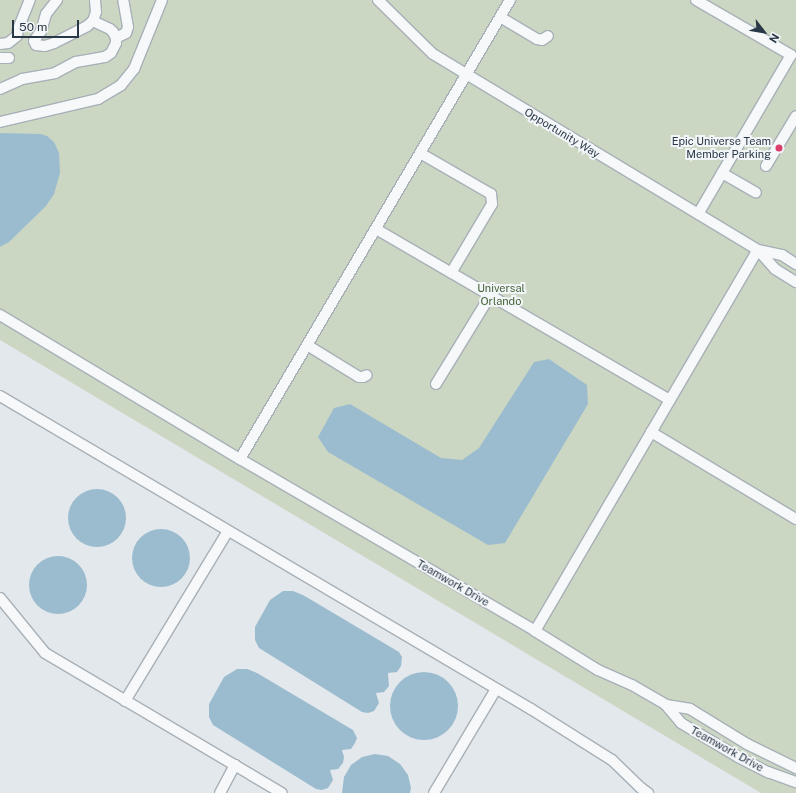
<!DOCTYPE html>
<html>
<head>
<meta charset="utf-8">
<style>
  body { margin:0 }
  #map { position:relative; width:796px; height:793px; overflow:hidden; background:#e3e8ec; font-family:"Public Sans",sans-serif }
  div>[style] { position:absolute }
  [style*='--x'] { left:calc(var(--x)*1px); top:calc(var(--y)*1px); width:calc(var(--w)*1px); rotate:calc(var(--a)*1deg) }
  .green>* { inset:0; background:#cbd7c3 }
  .water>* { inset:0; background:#9bbccf }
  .round { border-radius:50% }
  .roads { filter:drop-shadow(1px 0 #a7b0b7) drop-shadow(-1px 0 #a7b0b7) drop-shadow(0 1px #a7b0b7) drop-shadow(0 -1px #a7b0b7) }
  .minor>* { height:10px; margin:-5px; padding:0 5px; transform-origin:5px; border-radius:5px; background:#f6f8fa }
  .dots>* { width:11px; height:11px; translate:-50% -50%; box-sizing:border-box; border:2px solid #f3f6f9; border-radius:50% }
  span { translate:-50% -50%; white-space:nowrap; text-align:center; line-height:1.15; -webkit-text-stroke:4px #f3f6f9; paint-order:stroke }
  .street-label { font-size:11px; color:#293846 }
  .poi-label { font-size:11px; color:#293846 }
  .right { translate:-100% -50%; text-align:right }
  .park-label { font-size:11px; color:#446335 }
  .north { position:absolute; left:744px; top:12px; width:40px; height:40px; -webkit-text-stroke:3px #f3f6f9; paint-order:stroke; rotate:121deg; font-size:11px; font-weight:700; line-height:16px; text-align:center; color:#293846 }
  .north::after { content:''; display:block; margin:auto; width:14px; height:18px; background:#293846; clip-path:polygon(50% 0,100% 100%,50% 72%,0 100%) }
  .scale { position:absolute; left:12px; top:20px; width:67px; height:18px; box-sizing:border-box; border:2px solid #293846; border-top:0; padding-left:5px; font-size:12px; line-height:14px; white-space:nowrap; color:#293846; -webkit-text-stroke:3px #f3f6f9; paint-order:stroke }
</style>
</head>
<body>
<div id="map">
  <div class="green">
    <i style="clip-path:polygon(0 0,796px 0,796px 793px,761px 793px,0 340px)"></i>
  </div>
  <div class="water">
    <i style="clip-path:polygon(0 133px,41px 134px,47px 136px,54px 142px,59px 153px,60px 173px,54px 194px,46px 206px,9px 242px,0 247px)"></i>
    <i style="clip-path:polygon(549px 359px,587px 385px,588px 404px,505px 543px,488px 545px,328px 452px,318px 437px,334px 408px,350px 404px,441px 458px,462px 460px,479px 448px,534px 362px)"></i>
    <i class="round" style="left:68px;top:489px;width:58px;height:58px"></i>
    <i class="round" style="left:132px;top:529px;width:58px;height:58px"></i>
    <i class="round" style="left:29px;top:556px;width:58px;height:58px"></i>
    <i style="clip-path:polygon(283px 591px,293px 591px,303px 595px,399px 652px,402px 657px,401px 666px,397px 672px,388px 673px,389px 686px,384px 692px,376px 693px,379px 703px,374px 711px,368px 713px,362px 712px,259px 648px,255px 640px,255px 627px,270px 600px)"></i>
    <i style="clip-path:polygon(237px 669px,247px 669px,257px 673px,353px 730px,357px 738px,355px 743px,351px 749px,342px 750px,344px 757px,343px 763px,338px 769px,330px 770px,333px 780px,328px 788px,322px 790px,316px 789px,213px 725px,209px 717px,209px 704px,224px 677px)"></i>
    <i class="round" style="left:390px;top:672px;width:68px;height:68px"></i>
    <i style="clip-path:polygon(375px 754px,388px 756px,400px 764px,408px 775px,411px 788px,410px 793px,342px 793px,344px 777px,351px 765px,362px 757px)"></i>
  </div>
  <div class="roads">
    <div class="minor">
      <i style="--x:57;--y:0;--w:18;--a:128"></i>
      <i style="--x:46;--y:14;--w:18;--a:106"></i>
      <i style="--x:41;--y:31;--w:12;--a:125"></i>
      <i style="--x:34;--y:41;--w:4;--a:63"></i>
      <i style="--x:36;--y:45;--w:9;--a:6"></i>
      <i style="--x:45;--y:46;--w:9;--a:-18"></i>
      <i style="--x:54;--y:43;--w:37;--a:-27"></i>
      <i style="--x:87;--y:26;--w:8;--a:-40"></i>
      <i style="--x:93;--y:21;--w:9;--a:-72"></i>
      <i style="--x:96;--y:12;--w:12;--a:-95"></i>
      <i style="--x:378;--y:0;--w:77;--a:44.5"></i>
      <i style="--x:433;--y:54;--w:380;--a:31.1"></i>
      <i style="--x:758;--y:250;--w:25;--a:48"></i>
      <i style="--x:775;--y:269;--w:25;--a:32"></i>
      <i style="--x:696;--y:0;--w:110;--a:30.1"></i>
      <i style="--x:791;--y:55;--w:184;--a:120.3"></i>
      <i style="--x:500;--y:17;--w:43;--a:30.7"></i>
      <i style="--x:537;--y:39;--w:5;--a:11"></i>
      <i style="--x:542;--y:40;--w:7;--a:-34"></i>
      <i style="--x:116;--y:38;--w:11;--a:-27"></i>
      <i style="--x:126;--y:33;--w:6;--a:-72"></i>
      <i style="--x:128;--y:27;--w:27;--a:-100"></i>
      <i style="--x:0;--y:44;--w:8;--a:-7"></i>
      <i style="--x:8;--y:43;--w:11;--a:-38"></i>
      <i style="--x:17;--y:36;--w:7;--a:-82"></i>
      <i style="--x:18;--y:29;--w:31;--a:-68"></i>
      <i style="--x:0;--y:58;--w:9;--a:0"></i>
      <i style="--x:0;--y:89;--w:24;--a:-24"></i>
      <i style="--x:22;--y:79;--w:34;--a:-10"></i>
      <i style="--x:55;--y:73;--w:24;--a:-28"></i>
      <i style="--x:76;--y:62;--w:29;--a:-10"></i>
      <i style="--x:105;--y:57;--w:7;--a:-34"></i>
      <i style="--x:111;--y:53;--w:11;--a:-63"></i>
      <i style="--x:116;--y:43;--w:5;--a:-90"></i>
      <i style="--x:116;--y:38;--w:7;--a:-117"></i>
      <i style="--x:113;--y:32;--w:4;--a:-135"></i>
      <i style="--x:110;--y:29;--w:19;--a:-155"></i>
      <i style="--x:0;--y:122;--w:101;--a:-13.2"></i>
      <i style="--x:98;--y:99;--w:27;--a:-31"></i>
      <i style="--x:121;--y:85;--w:21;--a:-51"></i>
      <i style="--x:134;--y:69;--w:74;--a:-67.9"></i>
      <i style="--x:420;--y:153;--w:82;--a:30"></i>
      <i style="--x:491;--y:194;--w:10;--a:84"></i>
      <i style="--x:492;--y:204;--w:80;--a:120.7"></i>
      <i style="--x:766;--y:166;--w:58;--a:-59"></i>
      <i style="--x:722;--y:173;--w:39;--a:30"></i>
      <i style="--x:376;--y:229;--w:340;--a:30.2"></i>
      <i style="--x:758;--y:250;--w:25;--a:12"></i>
      <i style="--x:782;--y:255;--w:17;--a:33"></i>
      <i style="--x:0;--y:315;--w:280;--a:31"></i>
      <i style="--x:240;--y:459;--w:341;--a:30.2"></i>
      <i style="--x:535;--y:631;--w:74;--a:31.8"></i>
      <i style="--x:598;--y:670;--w:37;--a:24"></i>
      <i style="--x:632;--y:685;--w:39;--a:30"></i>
      <i style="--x:666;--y:705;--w:23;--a:50"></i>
      <i style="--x:681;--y:723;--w:66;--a:30.8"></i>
      <i style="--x:738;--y:757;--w:34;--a:27"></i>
      <i style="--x:768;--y:772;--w:30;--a:20"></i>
      <i style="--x:307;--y:345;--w:61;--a:31.6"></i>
      <i style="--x:359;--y:377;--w:4;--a:0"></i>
      <i style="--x:363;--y:377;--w:4;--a:-27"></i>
      <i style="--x:436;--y:384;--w:103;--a:-58.5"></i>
      <i style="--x:0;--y:396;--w:616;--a:30.52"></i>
      <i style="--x:531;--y:709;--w:96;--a:32.2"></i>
      <i style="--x:612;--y:760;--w:40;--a:44"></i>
      <i style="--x:641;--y:788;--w:9;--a:36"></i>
      <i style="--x:651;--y:432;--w:169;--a:31"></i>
      <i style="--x:240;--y:459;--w:533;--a:-59.53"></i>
      <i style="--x:0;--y:598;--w:71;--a:50.7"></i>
      <i style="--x:45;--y:653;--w:275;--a:30.6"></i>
      <i style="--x:535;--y:631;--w:441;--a:-59.7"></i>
      <i style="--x:125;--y:701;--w:199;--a:-58.8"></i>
      <i style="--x:666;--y:705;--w:24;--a:9"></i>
      <i style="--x:690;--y:709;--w:67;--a:31.6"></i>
      <i style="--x:747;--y:744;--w:55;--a:26.1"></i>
      <i style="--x:220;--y:793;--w:32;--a:-62"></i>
      <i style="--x:434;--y:793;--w:121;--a:-59.2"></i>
    </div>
  </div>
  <div class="dots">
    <i style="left:779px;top:148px;background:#da3e6d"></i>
  </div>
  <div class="street-label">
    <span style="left:562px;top:133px;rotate:31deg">Opportunity Way</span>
    <span style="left:453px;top:583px;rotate:30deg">Teamwork Drive</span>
    <span style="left:727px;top:749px;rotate:29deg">Teamwork Drive</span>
  </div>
  <div class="poi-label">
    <span class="right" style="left:771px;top:148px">Epic Universe Team<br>Member Parking</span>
  </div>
  <div class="park-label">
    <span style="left:501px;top:295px">Universal<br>Orlando</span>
  </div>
  <div class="north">N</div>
  <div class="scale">50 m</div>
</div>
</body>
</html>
